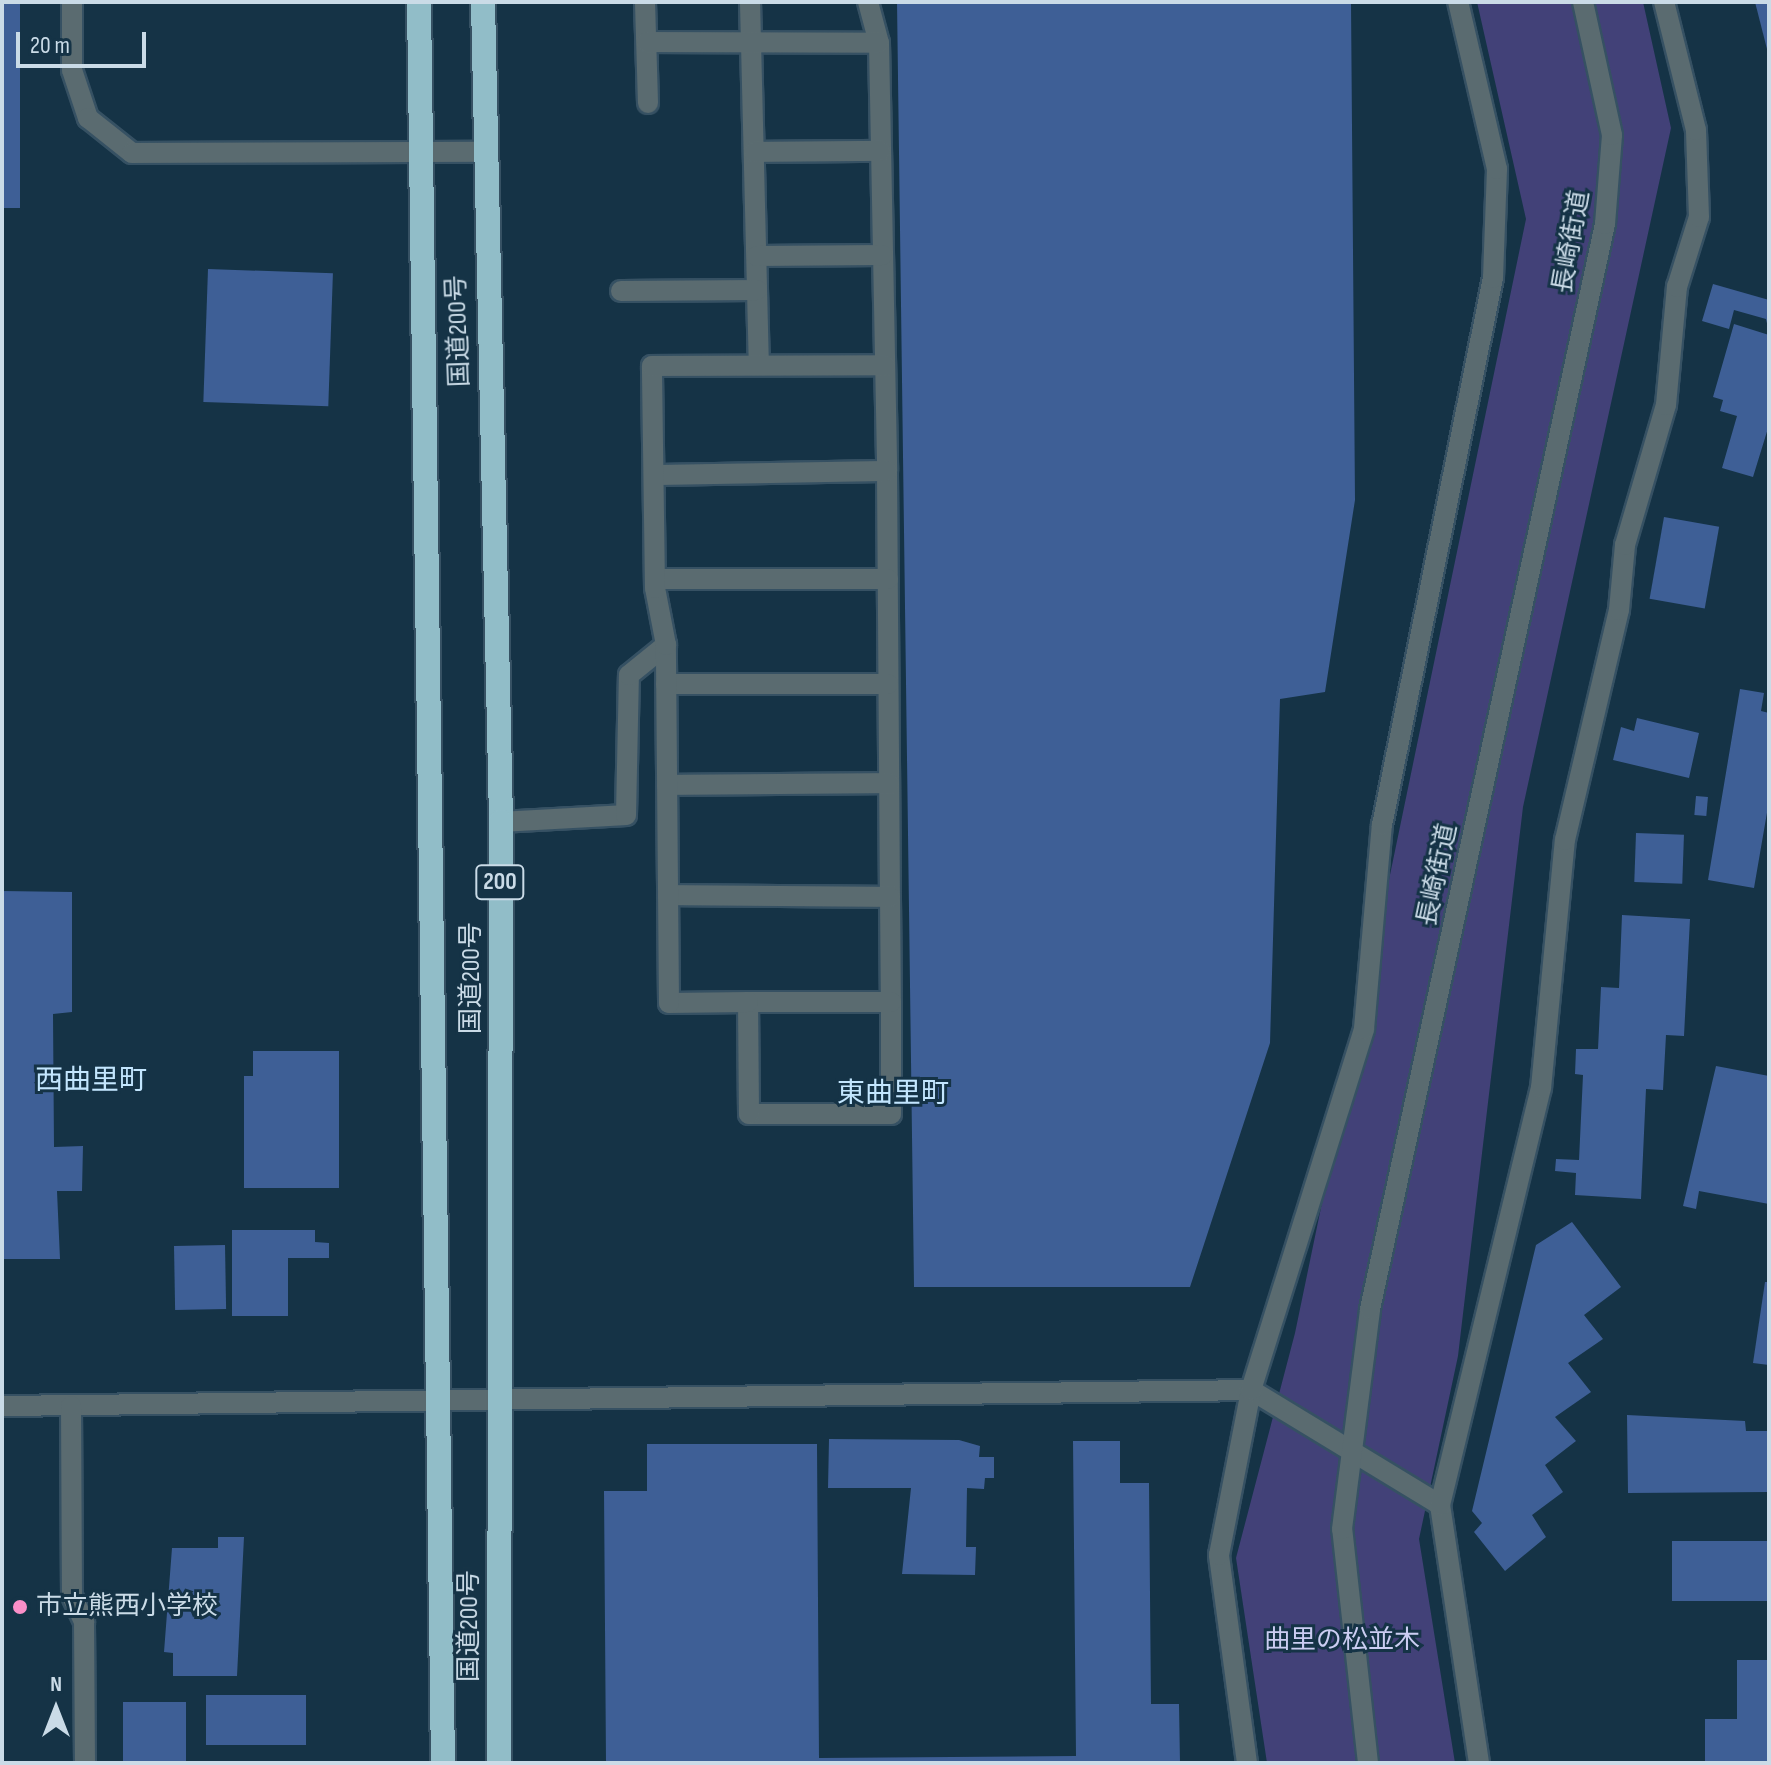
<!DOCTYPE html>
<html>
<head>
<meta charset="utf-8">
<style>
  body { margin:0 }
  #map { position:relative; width:1771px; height:1765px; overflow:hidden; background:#153346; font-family:"Sofia Sans Condensed","Noto Sans JP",sans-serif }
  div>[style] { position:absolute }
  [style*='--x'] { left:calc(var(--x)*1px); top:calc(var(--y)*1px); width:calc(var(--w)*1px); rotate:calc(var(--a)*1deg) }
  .green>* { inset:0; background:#424178 }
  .building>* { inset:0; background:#3e5f96; transform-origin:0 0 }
  .roads { filter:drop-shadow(2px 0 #365163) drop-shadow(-2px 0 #365163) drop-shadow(0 2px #365163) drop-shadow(0 -2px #365163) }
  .minor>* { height:20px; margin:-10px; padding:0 10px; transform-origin:10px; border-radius:10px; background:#5a6b70 }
  .highway>* { height:24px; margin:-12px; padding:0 12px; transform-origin:12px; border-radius:12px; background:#91bdc8 }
  .dots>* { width:22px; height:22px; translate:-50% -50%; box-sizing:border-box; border:4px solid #153346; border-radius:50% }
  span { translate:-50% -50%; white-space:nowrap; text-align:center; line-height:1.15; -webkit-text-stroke:6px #153346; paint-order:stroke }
  .shield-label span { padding:2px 6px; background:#153346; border:2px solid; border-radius:6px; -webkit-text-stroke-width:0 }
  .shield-label { font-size:24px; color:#cadbe7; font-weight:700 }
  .street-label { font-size:26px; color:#cadbe7 }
  .poi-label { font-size:26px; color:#cadbe7 }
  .left { translate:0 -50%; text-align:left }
  .park-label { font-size:26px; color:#cbcdf2 }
  .neighbourhood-label { font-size:28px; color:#c3e6fe }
  .frame { position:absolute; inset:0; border:4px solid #cadbe7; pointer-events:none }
  .north { position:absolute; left:16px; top:1669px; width:80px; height:80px; -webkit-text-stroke:6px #153346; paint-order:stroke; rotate:0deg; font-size:22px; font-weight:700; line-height:32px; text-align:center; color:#cadbe7 }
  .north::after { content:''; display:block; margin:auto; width:28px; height:36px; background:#cadbe7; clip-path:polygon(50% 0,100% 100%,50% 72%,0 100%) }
  .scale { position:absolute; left:16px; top:32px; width:130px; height:36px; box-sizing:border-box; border:4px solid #cadbe7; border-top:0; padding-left:10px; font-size:24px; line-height:28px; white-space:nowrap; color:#cadbe7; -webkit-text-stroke:6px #153346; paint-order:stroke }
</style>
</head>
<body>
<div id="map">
  <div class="green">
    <i style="clip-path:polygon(1477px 2px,1643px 2px,1671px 128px,1523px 807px,1458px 1356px,1419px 1539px,1455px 1763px,1267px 1763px,1236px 1558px,1295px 1333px,1526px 219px)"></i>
  </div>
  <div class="building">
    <i style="left:2px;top:2px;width:18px;height:206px"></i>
    <i style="clip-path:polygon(897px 2px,1351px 2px,1355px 500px,1325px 692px,1280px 699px,1270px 1043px,1190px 1287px,914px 1287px)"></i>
    <i style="clip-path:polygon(1755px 2px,1769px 2px,1769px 53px,1768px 53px)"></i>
    <i style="left:208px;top:269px;width:125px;height:133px;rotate:2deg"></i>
    <i style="clip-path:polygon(1713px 284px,1769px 300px,1769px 332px,1766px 319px,1734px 310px,1729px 329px,1702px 321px)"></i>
    <i style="clip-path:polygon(1734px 324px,1769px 335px,1769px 425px,1753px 477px,1722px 468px,1737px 416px,1720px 411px,1723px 400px,1713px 397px)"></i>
    <i style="left:1664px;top:517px;width:56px;height:83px;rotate:10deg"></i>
    <i style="clip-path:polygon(1740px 689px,1764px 693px,1761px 711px,1769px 713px,1769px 801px,1754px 888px,1708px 880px)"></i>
    <i style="clip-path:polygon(1637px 718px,1699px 733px,1689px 778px,1613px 760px,1621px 727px,1634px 731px)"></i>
    <i style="left:1696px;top:796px;width:12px;height:19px;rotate:5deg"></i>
    <i style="left:1636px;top:833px;width:48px;height:49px;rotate:2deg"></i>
    <i style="clip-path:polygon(2px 891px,72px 892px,72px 1012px,53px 1014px,54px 1147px,83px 1146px,82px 1191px,57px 1191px,60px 1259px,2px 1259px)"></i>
    <i style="clip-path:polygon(1622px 915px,1690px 919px,1684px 1036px,1666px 1035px,1663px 1090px,1646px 1089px,1641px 1199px,1575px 1195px,1576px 1173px,1555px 1171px,1556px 1159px,1579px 1160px,1583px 1075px,1575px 1074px,1576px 1049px,1598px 1049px,1601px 987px,1619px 988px)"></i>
    <i style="clip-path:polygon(253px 1051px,339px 1051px,339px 1188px,244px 1188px,244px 1076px,253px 1076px)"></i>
    <i style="clip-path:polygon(1716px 1066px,1769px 1076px,1769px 1204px,1699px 1191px,1696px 1209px,1683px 1206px)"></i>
    <i style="clip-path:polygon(1572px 1222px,1621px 1287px,1584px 1315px,1603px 1339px,1568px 1363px,1591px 1392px,1555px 1417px,1576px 1441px,1545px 1465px,1563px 1492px,1532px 1515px,1546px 1537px,1505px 1571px,1474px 1532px,1482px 1523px,1472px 1511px,1536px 1245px)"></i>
    <i style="clip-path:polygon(232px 1230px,315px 1230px,315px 1242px,329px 1243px,329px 1258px,288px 1258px,288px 1316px,232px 1316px)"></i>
    <i style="left:225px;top:1245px;width:64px;height:51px;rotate:89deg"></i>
    <i style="clip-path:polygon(1765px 1282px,1769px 1282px,1769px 1365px,1753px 1363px)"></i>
    <i style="clip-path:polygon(1627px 1415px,1745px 1421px,1746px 1431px,1769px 1431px,1769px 1492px,1628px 1493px)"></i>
    <i style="clip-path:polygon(829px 1439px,959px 1440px,980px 1446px,979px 1457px,994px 1457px,994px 1478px,985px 1478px,984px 1489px,967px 1488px,966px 1547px,976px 1547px,975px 1575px,902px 1574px,911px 1488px,828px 1488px)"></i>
    <i style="clip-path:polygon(1073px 1441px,1120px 1441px,1120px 1483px,1149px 1483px,1151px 1704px,1179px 1704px,1180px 1763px,606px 1763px,604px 1491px,647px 1491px,647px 1444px,817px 1444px,819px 1758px,1076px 1756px)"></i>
    <i style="clip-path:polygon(218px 1537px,244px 1537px,237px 1676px,173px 1676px,173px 1653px,164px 1652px,172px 1548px,218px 1548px)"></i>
    <i style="left:1672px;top:1541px;width:97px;height:60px"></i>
    <i style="clip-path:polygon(1737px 1660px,1769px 1660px,1769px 1763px,1705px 1763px,1705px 1719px,1737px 1719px)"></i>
    <i style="left:306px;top:1695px;width:50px;height:100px;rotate:90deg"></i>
    <i style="left:123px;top:1702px;width:63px;height:61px"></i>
  </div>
  <div class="roads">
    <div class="minor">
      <i style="--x:72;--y:2;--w:68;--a:90"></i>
      <i style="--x:72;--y:70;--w:51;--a:71.6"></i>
      <i style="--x:88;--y:118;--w:56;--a:38.5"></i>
      <i style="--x:132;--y:153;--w:350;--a:-0.2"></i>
      <i style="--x:645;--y:2;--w:101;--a:88.3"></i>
      <i style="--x:750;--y:2;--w:363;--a:88.6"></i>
      <i style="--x:868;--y:2;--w:42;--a:75"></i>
      <i style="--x:879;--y:43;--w:428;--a:88.9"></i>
      <i style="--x:887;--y:471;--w:426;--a:89.6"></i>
      <i style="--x:890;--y:897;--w:105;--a:89.5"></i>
      <i style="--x:891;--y:1002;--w:112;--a:90"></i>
      <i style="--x:891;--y:1114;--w:142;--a:180"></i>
      <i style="--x:749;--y:1114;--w:112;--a:-90.5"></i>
      <i style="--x:748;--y:1002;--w:143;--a:0"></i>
      <i style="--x:647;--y:42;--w:232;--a:0.2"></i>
      <i style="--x:754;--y:152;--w:126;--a:-0.5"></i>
      <i style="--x:757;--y:256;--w:125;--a:-0.5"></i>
      <i style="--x:621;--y:291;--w:136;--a:-0.4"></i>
      <i style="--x:654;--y:475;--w:233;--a:-1"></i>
      <i style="--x:655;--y:579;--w:233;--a:0"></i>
      <i style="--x:666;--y:684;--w:222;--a:0"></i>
      <i style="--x:667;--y:785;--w:222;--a:-0.5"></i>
      <i style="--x:501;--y:822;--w:125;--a:-3.2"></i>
      <i style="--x:626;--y:815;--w:140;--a:-88.8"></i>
      <i style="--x:629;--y:675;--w:48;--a:-39"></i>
      <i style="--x:668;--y:895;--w:222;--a:0.5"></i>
      <i style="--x:748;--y:1002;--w:79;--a:179.3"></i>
      <i style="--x:669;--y:1003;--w:358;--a:-90.5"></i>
      <i style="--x:666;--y:645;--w:58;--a:-100.9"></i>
      <i style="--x:655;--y:588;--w:222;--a:-90.8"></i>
      <i style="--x:652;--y:366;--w:233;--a:-0.2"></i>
      <i style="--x:2;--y:1406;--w:1249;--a:-0.73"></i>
      <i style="--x:1251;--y:1390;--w:221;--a:31.3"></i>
      <i style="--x:1440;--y:1505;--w:261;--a:81.4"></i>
      <i style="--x:71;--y:1406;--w:190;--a:89.7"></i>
      <i style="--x:72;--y:1596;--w:29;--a:65"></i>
      <i style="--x:84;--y:1622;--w:141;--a:89.6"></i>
      <i style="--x:1440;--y:1505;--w:429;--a:-76.4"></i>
      <i style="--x:1541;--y:1088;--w:249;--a:-84.5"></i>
      <i style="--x:1565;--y:840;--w:236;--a:-76.8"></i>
      <i style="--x:1619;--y:610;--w:65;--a:-84.7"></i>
      <i style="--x:1625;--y:545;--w:146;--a:-73.7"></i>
      <i style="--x:1666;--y:405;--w:119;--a:-84.7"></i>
      <i style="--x:1677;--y:287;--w:73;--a:-72.6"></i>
      <i style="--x:1699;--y:217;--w:87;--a:-92"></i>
      <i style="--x:1696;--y:130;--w:132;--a:-104"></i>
      <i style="--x:1247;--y:1763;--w:210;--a:-97.7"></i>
      <i style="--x:1219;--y:1555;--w:168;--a:-79"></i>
      <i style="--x:1251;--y:1390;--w:378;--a:-72.6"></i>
      <i style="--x:1364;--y:1029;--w:205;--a:-85"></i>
      <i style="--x:1382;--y:825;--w:558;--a:-78.53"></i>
      <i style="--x:1493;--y:278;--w:109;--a:-87.9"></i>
      <i style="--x:1497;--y:169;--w:171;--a:-103.1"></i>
      <i style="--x:1368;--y:1763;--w:235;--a:-96.3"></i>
      <i style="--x:1342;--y:1529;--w:222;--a:-82.7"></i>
      <i style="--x:1370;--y:1309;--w:1110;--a:-77.78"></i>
      <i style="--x:1605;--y:224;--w:89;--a:-85.5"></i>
      <i style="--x:1612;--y:135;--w:136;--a:-102.3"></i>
    </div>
    <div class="highway">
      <i style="--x:419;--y:2;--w:1761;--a:89.22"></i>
      <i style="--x:483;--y:2;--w:820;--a:88.74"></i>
      <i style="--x:501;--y:822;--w:941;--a:90.12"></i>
    </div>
  </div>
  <div class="dots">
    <i style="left:20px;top:1607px;background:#fa8fc8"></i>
  </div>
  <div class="shield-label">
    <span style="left:500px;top:882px">200</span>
  </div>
  <div class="street-label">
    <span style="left:1572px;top:242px;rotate:-80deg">長崎街道</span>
    <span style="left:459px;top:331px;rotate:-92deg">国道200号</span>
    <span style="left:1438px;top:875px;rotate:-78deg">長崎街道</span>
    <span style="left:472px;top:978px;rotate:-90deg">国道200号</span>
    <span style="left:470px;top:1626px;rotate:-90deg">国道200号</span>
  </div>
  <div class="poi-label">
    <span class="left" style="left:36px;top:1607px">市立熊西小学校</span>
  </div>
  <div class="park-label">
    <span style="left:1342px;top:1641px">曲里の松並木</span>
  </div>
  <div class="neighbourhood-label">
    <span style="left:91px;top:1081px">西曲里町</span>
    <span style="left:893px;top:1094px">東曲里町</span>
  </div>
  <div class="frame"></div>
  <div class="north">N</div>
  <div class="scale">20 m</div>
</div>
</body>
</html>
